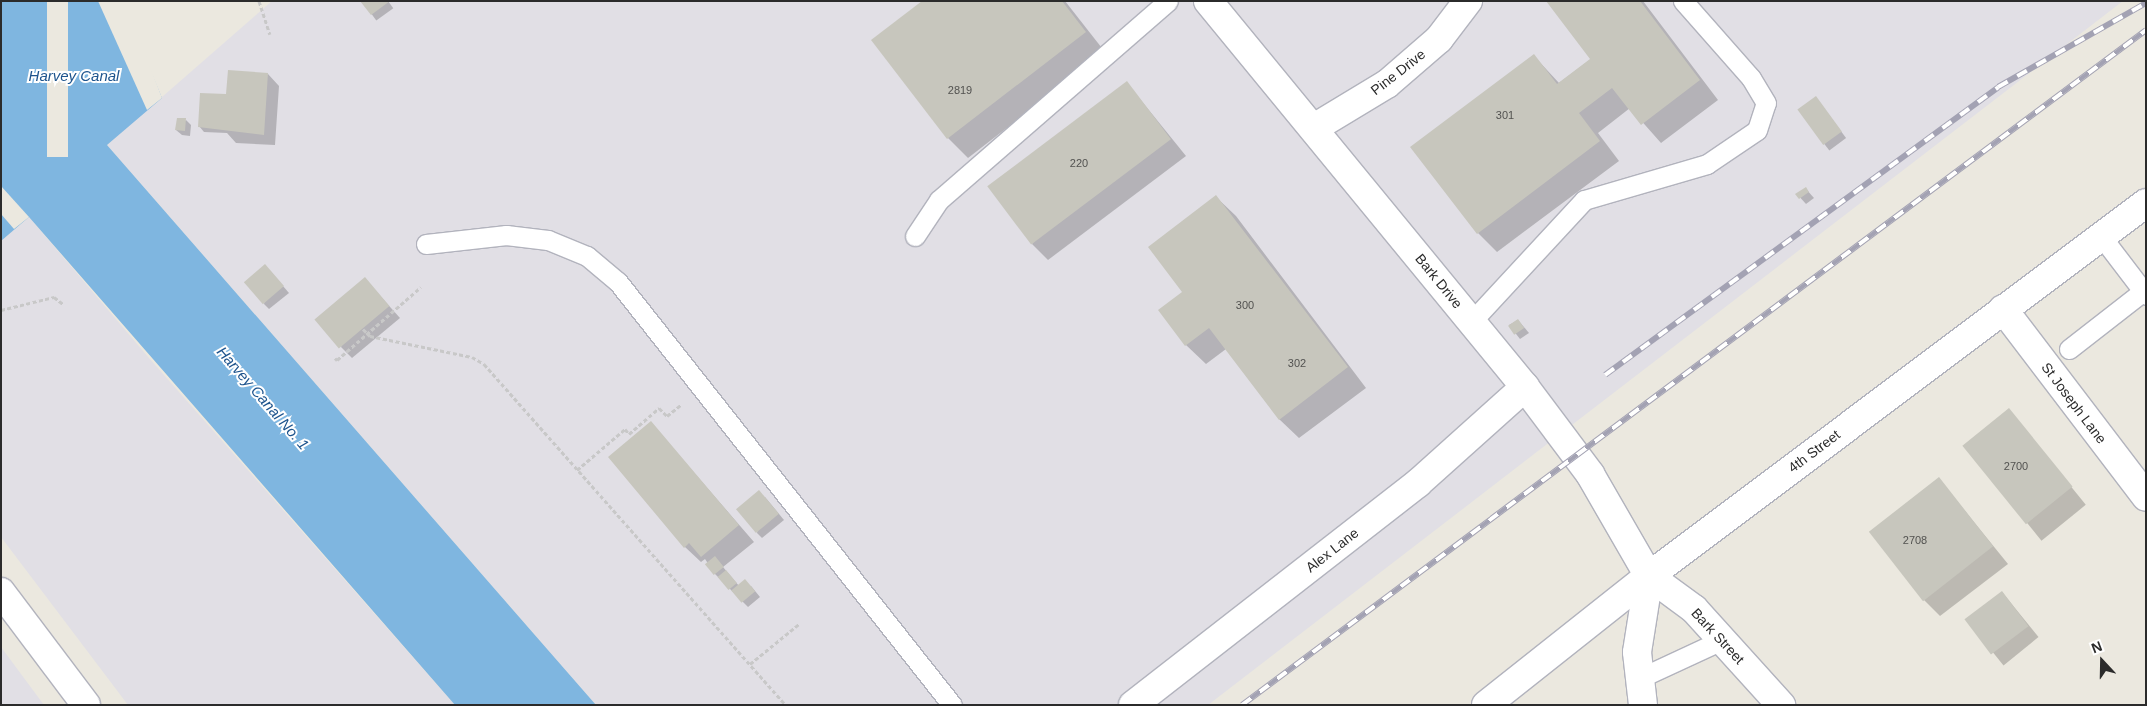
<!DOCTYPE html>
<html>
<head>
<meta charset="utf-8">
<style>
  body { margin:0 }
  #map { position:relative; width:2147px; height:706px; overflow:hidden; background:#ebe8df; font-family:Arial,sans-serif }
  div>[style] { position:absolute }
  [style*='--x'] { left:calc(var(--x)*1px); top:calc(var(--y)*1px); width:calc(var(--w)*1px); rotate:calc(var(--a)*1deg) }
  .industrial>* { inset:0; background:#e1dfe5 }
  .water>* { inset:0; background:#7fb6e0 }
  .pier>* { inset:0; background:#ebe8df; transform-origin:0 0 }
  .shadow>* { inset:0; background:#0003; transform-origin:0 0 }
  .building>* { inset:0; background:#c7c6bd; transform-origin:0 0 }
  .path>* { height:3px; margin-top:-1.5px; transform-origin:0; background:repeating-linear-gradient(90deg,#c8c8c8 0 4px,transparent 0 6.5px) }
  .roads { filter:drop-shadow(1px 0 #b2b3bd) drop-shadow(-1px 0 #b2b3bd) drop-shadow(0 1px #b2b3bd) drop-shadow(0 -1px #b2b3bd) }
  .service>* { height:19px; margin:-9.5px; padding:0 9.5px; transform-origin:9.5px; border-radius:9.5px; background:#fff }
  .minor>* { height:28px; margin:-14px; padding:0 14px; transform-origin:14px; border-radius:14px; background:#fff }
  .secondary>* { height:28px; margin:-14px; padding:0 14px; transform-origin:14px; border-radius:14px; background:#fff }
  .rail>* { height:5.5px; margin-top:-2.75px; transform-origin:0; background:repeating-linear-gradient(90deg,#fff 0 11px,#a3a2b3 0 22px); box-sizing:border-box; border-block:1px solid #a3a2b3 }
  span { translate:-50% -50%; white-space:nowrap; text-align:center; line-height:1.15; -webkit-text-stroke:4px #fff; paint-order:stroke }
  .number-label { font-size:11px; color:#525250 }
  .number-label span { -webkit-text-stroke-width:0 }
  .street-label { font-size:14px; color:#2b2b2b }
  .water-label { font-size:15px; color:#1e548d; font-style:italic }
  .frame { position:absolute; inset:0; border:2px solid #2b2b2b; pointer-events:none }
  .north { position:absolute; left:2077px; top:636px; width:50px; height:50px; -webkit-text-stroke:4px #fff; paint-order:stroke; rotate:339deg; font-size:14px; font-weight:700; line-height:20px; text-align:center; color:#2b2b2b }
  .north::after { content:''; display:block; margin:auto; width:18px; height:22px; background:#2b2b2b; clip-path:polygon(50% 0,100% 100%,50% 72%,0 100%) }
</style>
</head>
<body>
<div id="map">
  <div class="industrial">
    <i style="clip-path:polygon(272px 1px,2123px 1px,1208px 705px,596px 705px,107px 145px)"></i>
    <i style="clip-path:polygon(29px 217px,149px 358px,455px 705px,128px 705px,1px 537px,1px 241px)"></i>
    <i style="clip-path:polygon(1px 647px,44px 705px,1px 705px)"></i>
  </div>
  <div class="water">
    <i style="clip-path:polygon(1px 1px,122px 1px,162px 98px,107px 145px,596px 705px,455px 705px,29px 217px,1px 241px)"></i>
  </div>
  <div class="pier">
    <i style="left:47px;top:1px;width:21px;height:156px"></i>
    <i style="clip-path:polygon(98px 1px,125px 1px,162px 98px,147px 110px)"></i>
    <i style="clip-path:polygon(1px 186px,29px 217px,14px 229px,1px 214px)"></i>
  </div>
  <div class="shadow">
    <i style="left:388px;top:1px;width:9px;height:21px;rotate:54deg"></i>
    <i style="clip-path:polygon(924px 1px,1065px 1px,1105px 52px,968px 158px,948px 138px)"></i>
    <i style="clip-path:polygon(1548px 1px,1643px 1px,1718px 100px,1661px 143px,1630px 108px,1598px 133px,1619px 161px,1497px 252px,1478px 233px,1534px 56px,1559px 83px,1591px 59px)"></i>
    <i style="clip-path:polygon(268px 74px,279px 86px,275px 145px,236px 143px,227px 133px,204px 132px,199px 126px)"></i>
    <i style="clip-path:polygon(1127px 83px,1186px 156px,1048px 260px,1032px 244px)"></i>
    <i style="left:1816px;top:98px;width:50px;height:21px;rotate:53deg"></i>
    <i style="clip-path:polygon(186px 120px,191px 125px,190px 136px,182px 135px,176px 130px)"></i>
    <i style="clip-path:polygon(1806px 189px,1814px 198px,1806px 204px,1797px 194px)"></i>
    <i style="clip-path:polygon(1216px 197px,1236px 216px,1366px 388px,1299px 438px,1279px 419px,1226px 349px,1206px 364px,1186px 345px,1183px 292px)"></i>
    <i style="clip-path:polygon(270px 271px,289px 293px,269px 309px,264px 304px)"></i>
    <i style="clip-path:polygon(365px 279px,400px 318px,352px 358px,341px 347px)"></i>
    <i style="clip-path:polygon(1518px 320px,1529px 333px,1520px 339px,1509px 325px)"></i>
    <i style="left:2009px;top:410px;width:122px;height:57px;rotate:51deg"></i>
    <i style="clip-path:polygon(651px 423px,754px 542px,723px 567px,739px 586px,751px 586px,760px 597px,748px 607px,715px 574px,705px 559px,701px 562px,685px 547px)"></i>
    <i style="clip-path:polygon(1939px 479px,2008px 564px,1940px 616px,1924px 600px)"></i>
    <i style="clip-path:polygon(765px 497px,784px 520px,762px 538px,757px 533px)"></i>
    <i style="left:2002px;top:592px;width:58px;height:45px;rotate:51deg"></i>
  </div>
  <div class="building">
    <i style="clip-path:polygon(360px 1px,390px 1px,371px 15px)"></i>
    <i style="clip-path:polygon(922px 1px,1062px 1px,1086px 32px,947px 139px,871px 40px)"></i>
    <i style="clip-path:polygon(1546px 1px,1640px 1px,1700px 80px,1641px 125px,1612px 88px,1579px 113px,1600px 141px,1477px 234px,1410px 147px,1534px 54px,1557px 84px,1590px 59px)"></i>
    <i style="clip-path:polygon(228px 70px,268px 73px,264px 135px,198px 127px,200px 93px,226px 94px)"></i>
    <i style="left:1127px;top:81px;width:73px;height:175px;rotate:53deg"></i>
    <i style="left:1816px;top:96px;width:44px;height:23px;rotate:54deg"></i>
    <i style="clip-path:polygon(177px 118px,186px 118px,185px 131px,175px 130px)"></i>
    <i style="clip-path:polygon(1806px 187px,1809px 192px,1799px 199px,1795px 194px)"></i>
    <i style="clip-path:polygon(1216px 195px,1348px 367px,1279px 420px,1209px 328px,1185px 346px,1158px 310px,1182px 292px,1148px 247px)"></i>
    <i style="left:265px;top:264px;width:29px;height:28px;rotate:49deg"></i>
    <i style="left:365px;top:277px;width:38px;height:66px;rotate:50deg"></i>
    <i style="left:1518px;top:319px;width:11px;height:12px;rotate:56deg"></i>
    <i style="left:2009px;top:408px;width:101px;height:60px;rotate:51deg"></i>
    <i style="clip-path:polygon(651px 421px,739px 525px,701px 557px,689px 543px,684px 548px,608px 457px)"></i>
    <i style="left:1939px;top:477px;width:88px;height:89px;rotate:52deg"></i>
    <i style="left:759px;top:490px;width:31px;height:30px;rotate:50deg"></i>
    <i style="left:715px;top:556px;width:14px;height:13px;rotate:51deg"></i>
    <i style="left:726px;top:570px;width:17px;height:11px;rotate:50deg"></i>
    <i style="left:745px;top:579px;width:16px;height:18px;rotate:50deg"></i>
    <i style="left:2002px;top:591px;width:44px;height:47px;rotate:53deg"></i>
  </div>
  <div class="path">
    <i style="--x:259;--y:1;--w:35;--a:72"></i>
    <i style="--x:1;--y:310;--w:55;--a:-13.8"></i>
    <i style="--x:54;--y:297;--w:11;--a:38"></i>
    <i style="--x:363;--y:329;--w:10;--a:45"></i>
    <i style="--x:370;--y:336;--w:104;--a:11.6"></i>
    <i style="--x:472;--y:357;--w:14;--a:30"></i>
    <i style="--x:484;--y:364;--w:456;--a:48.5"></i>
    <i style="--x:335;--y:358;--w:3;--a:45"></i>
    <i style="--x:337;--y:360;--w:111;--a:-41"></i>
    <i style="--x:577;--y:470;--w:63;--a:-40.5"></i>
    <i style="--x:625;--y:429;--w:6;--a:51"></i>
    <i style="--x:629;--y:434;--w:40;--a:-41"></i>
    <i style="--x:659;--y:408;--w:11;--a:45"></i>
    <i style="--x:667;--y:416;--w:19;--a:-39"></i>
    <i style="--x:750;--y:664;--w:63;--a:-39.2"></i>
  </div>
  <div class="roads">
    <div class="service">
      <i style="--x:915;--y:236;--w:43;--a:-56.3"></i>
      <i style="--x:939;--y:200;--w:303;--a:-41"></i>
      <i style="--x:2101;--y:236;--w:74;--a:52.7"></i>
      <i style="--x:426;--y:244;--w:81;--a:-6.4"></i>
      <i style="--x:506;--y:235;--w:42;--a:6.8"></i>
      <i style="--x:548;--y:240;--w:42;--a:22.3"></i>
      <i style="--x:587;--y:256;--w:40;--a:40"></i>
      <i style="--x:618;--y:282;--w:539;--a:51.71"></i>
      <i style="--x:1472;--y:321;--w:165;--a:-47.2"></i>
      <i style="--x:1584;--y:200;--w:128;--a:-16.3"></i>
      <i style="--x:1707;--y:164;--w:60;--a:-34.2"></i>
      <i style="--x:1757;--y:130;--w:28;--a:-72"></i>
      <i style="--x:1766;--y:103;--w:29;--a:-121"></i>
      <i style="--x:1751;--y:78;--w:103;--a:-131.4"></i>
      <i style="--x:2069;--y:349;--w:98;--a:-37.9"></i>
      <i style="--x:1640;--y:678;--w:90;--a:-24.9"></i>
    </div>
    <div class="minor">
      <i style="--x:1208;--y:1;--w:499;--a:50.6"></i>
      <i style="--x:1525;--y:387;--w:109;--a:53.2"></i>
      <i style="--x:1590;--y:474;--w:118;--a:60"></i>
      <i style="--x:1314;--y:128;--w:85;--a:-31.1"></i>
      <i style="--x:1387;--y:84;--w:69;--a:-40.9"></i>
      <i style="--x:1439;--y:39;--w:48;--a:-52.7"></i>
      <i style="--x:2003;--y:309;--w:236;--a:52.7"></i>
      <i style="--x:1133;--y:705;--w:361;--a:-37.9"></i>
      <i style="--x:1418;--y:483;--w:144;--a:-41.9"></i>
    </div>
    <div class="secondary">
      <i style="--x:1;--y:592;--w:141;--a:53"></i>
      <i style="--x:1486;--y:705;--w:208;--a:-38.4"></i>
      <i style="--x:1649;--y:576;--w:621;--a:-36.89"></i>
      <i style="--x:1643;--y:705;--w:53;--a:-96.5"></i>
      <i style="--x:1637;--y:652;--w:77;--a:-81"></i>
      <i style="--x:1649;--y:576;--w:56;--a:36.3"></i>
      <i style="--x:1694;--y:609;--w:130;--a:47.8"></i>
    </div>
  </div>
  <div class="rail">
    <i style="--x:1605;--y:375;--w:487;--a:-36.2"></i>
    <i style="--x:1998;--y:87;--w:170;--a:-29.6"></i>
    <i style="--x:1242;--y:705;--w:1128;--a:-36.75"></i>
  </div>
  <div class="number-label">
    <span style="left:960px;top:90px">2819</span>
    <span style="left:1505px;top:115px">301</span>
    <span style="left:1079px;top:163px">220</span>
    <span style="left:1245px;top:305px">300</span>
    <span style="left:1297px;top:363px">302</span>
    <span style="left:2016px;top:466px">2700</span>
    <span style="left:1915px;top:540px">2708</span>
  </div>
  <div class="street-label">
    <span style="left:1398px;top:72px;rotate:-38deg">Pine Drive</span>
    <span style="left:1439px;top:281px;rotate:51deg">Bark Drive</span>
    <span style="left:2074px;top:403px;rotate:53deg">St Joseph Lane</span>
    <span style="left:1814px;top:451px;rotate:-37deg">4th Street</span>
    <span style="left:1332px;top:550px;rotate:-38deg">Alex Lane</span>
    <span style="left:1718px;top:636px;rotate:47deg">Bark Street</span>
  </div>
  <div class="water-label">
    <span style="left:74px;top:76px">Harvey Canal</span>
    <span style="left:263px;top:398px;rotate:49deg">Harvey Canal No. 1</span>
  </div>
  <div class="frame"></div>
  <div class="north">N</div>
</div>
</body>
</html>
